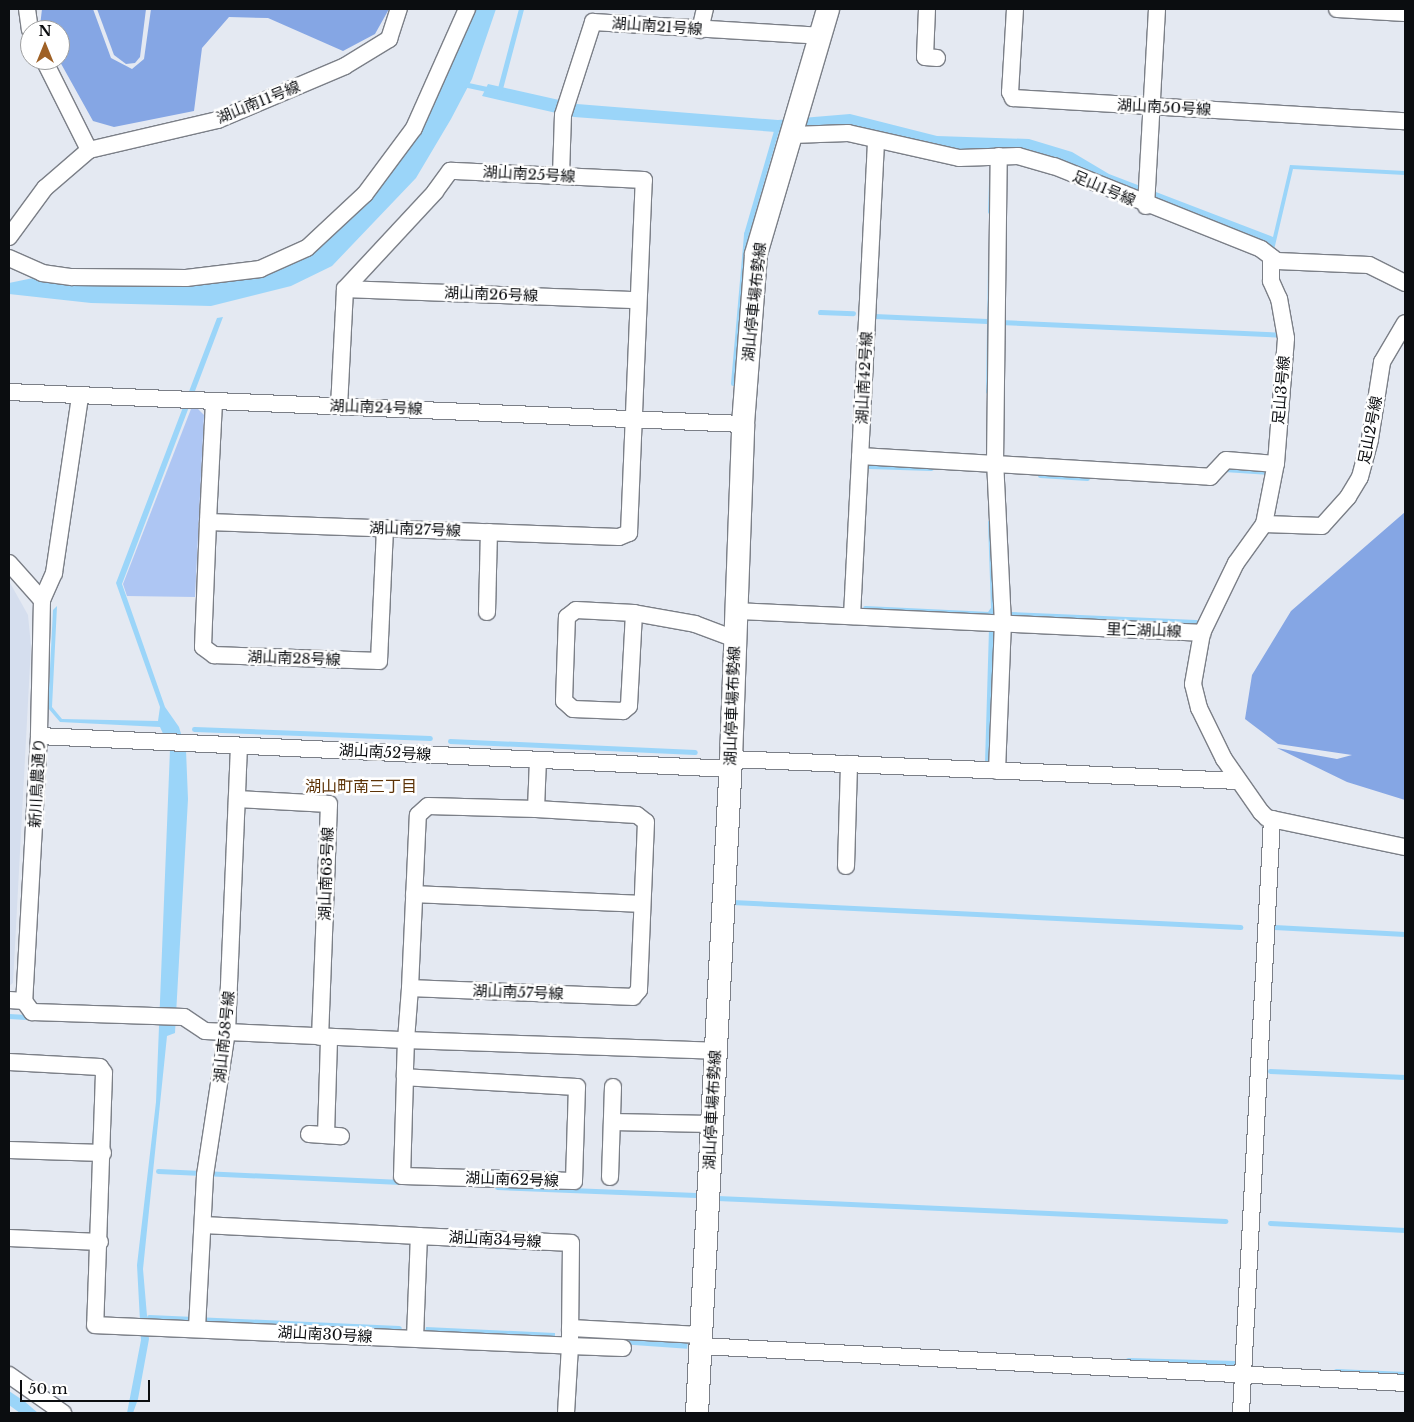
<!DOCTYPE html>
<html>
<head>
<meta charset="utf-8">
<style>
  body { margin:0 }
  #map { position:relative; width:1414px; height:1422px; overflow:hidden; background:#e4e9f2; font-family:"Libre Baskerville","Noto Sans JP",serif }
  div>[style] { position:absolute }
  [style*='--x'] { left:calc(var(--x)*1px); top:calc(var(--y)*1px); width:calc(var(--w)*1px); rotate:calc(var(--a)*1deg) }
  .built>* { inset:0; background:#d5deee }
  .green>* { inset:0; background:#aec6f3 }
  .forest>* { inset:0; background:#85a6e4 }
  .water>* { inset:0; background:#9bd5f9; transform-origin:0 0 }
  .stream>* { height:5px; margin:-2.5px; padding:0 2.5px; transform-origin:2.5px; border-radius:2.5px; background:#9bd5f9 }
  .roads { filter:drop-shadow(1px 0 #7b7f87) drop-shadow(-1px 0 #7b7f87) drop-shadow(0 1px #7b7f87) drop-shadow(0 -1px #7b7f87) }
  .minor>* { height:16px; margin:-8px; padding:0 8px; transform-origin:8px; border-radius:8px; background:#fff }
  .secondary>* { height:22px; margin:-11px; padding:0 11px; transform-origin:11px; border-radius:11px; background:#fff }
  span { translate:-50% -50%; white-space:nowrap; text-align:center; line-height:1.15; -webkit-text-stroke:5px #fff; paint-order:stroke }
  .street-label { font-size:15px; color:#0b0d10 }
  .neighbourhood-label { font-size:16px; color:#5d3307 }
  .frame { position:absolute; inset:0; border:10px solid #0b0d10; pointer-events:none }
  .north { position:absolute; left:20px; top:20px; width:50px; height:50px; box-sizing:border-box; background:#fff; border:1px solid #9d9e9f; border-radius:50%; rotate:0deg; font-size:14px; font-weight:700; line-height:20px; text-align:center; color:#0b0d10 }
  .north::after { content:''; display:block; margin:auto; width:18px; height:22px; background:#9f6126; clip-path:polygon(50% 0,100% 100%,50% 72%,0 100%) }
  .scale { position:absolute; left:20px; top:1380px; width:130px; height:22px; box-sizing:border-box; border:2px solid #0b0d10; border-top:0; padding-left:6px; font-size:15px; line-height:18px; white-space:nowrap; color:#0b0d10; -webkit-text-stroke:4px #fff; paint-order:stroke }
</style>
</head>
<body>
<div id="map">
  <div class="built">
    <i style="clip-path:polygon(9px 581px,28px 615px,31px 646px,13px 983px,9px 986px)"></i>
  </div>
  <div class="green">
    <i style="clip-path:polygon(197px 408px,204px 415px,195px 597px,127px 596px,123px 584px,191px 409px)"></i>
  </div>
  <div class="forest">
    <i style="clip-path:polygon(42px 9px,93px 9px,111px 58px,132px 69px,144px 59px,151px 9px,389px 9px,375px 34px,343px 51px,268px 18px,229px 17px,202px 48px,194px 111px,114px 127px,93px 121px,59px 60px,60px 30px,42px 30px,40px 26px)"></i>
    <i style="clip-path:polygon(97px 9px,146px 9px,140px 57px,135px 63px,126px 64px,114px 55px)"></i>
    <i style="clip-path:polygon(1405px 512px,1405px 800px,1347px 782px,1277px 748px,1337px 759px,1352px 755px,1278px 744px,1245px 719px,1252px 675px,1291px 611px)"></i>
  </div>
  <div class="water">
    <i style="clip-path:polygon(472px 9px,496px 9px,472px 79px,451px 119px,416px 178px,332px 266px,291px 286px,211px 306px,91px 303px,9px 294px,9px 283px,38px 277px,256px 274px,369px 197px)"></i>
    <i style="clip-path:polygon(488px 84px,577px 104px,778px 120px,850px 114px,937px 136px,1029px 139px,1072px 152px,1109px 174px,1273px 237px,1290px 165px,1405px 171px,1405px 175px,1293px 169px,1274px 250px,1028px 149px,949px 150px,828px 127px,776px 132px,574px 117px,482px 96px)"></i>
    <i style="clip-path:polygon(223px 317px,122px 584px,165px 707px,179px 727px,186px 750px,188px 799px,175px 1033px,167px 1036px,143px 1269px,149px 1339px,138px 1399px,133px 1413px,127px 1413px,141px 1340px,137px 1265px,156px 1102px,170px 749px,160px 727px,60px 722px,48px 708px,53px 610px,57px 606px,52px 707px,62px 719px,158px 721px,160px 707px,116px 583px,217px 318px)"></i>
    <i style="clip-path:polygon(426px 1327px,555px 1333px,555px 1337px,425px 1332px)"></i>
    <i style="left:577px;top:1334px;width:111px;height:7px;rotate:4deg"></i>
    <i style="clip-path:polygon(9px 1391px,24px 1401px,38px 1413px,20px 1413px,9px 1405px)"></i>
  </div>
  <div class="stream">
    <i style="--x:463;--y:84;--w:29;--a:12"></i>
    <i style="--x:499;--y:92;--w:86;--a:-75.2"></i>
    <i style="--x:990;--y:211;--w:29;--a:-88"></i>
    <i style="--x:820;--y:312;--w:33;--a:2"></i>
    <i style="--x:874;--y:316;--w:113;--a:2.5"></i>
    <i style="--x:1000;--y:322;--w:282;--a:2.6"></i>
    <i style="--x:733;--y:383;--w:150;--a:-85"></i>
    <i style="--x:746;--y:234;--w:111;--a:-73.8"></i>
    <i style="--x:988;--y:391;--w:127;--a:-89.1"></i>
    <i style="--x:868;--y:466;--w:63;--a:1.8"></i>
    <i style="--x:1224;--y:469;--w:46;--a:3.7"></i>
    <i style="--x:1040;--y:475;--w:47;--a:3.7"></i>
    <i style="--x:865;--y:608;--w:124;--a:2.8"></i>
    <i style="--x:989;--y:614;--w:7;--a:-56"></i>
    <i style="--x:993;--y:608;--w:86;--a:-92"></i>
    <i style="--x:1011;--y:614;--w:185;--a:2.5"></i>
    <i style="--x:194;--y:729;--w:236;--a:2.2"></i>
    <i style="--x:450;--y:741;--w:245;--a:2.6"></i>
    <i style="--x:983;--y:763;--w:4;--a:0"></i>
    <i style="--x:987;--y:763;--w:135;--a:-88.3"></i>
    <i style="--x:732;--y:902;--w:509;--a:2.82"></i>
    <i style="--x:1274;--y:927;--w:131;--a:3.1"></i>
    <i style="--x:9;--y:1016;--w:17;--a:3"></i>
    <i style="--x:1270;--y:1071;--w:135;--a:2.5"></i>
    <i style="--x:158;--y:1171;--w:243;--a:2.6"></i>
    <i style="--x:497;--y:1187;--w:199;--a:2.3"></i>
    <i style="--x:717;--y:1198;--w:509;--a:2.59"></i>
    <i style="--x:1270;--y:1223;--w:135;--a:3"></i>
    <i style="--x:149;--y:1317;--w:250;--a:2.5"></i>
    <i style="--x:1128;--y:1360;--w:108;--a:1.6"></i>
    <i style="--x:1336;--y:1371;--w:69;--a:2.5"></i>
  </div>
  <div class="roads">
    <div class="minor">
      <i style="--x:27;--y:9;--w:21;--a:82"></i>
      <i style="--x:927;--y:9;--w:48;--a:92.4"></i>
      <i style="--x:925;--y:57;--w:12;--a:5"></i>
      <i style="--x:1015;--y:9;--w:83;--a:93.4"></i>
      <i style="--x:1010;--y:92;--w:7;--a:63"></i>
      <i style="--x:1013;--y:98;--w:393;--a:3.4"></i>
      <i style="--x:1337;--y:9;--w:68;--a:3.4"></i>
      <i style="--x:700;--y:30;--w:22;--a:-77"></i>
      <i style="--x:792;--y:135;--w:56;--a:-2"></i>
      <i style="--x:848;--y:133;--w:114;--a:12.7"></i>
      <i style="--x:959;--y:158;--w:59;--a:-1.9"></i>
      <i style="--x:1018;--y:156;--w:37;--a:16"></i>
      <i style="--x:1054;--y:166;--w:223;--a:21.8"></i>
      <i style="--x:1261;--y:249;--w:20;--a:37"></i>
      <i style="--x:1277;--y:261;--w:92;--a:2.5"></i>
      <i style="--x:1369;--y:265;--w:40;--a:26.6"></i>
      <i style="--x:89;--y:150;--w:132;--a:-13.1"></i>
      <i style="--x:218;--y:120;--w:138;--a:-23"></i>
      <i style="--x:345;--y:66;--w:52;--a:-31.5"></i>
      <i style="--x:389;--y:39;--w:32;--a:-72"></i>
      <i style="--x:561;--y:175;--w:60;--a:-88.1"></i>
      <i style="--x:563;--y:115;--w:98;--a:-72.1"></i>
      <i style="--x:593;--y:22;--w:227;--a:3.5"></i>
      <i style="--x:1146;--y:206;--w:197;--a:-86.8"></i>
      <i style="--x:9;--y:237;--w:61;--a:-53.7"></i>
      <i style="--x:45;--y:188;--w:58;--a:-40.8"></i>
      <i style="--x:89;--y:150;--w:101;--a:-116.6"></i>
      <i style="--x:9;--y:258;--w:36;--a:24"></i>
      <i style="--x:42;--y:273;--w:30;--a:8"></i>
      <i style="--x:72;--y:277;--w:114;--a:0.5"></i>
      <i style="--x:186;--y:278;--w:75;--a:-6.9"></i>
      <i style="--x:260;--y:269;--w:51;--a:-24.1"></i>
      <i style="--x:307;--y:248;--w:79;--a:-43"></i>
      <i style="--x:365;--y:194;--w:82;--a:-53.4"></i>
      <i style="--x:414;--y:128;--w:130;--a:-66"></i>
      <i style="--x:345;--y:289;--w:292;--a:2.2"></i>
      <i style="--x:9;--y:392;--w:735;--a:2.5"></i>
      <i style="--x:214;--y:402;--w:120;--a:92.9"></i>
      <i style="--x:208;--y:522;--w:411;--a:2.1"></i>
      <i style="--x:619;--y:537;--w:11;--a:-22"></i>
      <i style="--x:629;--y:533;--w:353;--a:-87.6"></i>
      <i style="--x:644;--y:180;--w:194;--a:-177.3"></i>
      <i style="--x:450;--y:171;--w:26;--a:126"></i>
      <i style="--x:435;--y:192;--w:132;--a:132.9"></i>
      <i style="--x:345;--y:289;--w:117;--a:92.9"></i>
      <i style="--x:860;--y:456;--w:351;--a:3.4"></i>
      <i style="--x:1210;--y:477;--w:23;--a:-47"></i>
      <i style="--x:1226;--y:460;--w:50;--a:4.6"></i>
      <i style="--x:208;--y:522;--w:125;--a:92.3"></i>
      <i style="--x:203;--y:647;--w:14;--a:36"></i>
      <i style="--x:214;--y:655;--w:165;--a:2.1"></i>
      <i style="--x:379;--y:661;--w:133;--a:-87.4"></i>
      <i style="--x:1264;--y:524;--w:58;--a:2"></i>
      <i style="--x:1322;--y:526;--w:39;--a:-48"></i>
      <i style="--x:1348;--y:497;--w:23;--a:-59"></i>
      <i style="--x:1360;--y:477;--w:39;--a:-75"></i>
      <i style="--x:1370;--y:439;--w:78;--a:-81.1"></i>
      <i style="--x:1382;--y:362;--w:45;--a:-59.5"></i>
      <i style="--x:1264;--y:524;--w:62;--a:-78.9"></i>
      <i style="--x:1276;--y:463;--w:125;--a:-85.4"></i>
      <i style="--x:1286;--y:338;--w:40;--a:-100"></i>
      <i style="--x:1279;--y:299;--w:20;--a:-114"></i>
      <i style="--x:1271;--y:281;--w:24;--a:-90"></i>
      <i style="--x:9;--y:563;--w:50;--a:48.3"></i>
      <i style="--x:42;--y:600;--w:136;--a:91.3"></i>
      <i style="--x:39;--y:736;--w:265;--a:93.2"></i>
      <i style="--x:24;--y:1001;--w:15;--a:-176"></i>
      <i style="--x:42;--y:600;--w:30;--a:-66"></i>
      <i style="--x:54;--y:573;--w:179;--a:-81.6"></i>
      <i style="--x:737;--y:611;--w:466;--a:2.7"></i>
      <i style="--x:1202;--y:633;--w:52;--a:100"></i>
      <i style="--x:1193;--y:684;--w:25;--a:76"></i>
      <i style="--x:1199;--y:708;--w:57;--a:63.9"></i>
      <i style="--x:1224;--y:759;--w:65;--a:55.1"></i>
      <i style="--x:1261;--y:812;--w:8;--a:45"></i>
      <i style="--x:1267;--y:818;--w:141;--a:11.9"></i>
      <i style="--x:487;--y:612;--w:80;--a:-88.6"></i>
      <i style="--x:634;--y:613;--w:93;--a:93.1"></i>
      <i style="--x:629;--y:706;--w:8;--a:140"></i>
      <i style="--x:623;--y:711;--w:50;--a:-177.7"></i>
      <i style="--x:573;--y:709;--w:12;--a:-138"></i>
      <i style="--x:564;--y:701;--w:84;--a:-88"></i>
      <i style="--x:567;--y:617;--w:11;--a:-38"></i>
      <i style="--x:576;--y:610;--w:58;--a:3"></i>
      <i style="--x:634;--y:613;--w:62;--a:10.2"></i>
      <i style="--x:695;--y:624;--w:43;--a:20.6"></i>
      <i style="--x:852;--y:616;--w:476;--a:-87.1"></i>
      <i style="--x:1202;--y:633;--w:78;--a:-64.1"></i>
      <i style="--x:1236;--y:563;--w:48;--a:-54.3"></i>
      <i style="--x:39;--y:736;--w:693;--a:2.73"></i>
      <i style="--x:731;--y:759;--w:507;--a:2.48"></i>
      <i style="--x:997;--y:771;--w:147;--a:-87.7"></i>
      <i style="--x:1003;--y:624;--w:161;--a:-92.8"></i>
      <i style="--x:995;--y:463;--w:307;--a:-89.3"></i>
      <i style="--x:237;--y:799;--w:92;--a:3.1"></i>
      <i style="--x:329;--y:804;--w:233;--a:92.2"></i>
      <i style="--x:536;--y:809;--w:101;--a:3.4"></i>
      <i style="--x:637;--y:815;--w:11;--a:38"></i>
      <i style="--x:646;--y:822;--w:168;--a:92.4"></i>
      <i style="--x:639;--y:990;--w:9;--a:131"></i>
      <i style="--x:633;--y:997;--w:223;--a:-177.7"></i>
      <i style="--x:410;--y:988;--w:173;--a:-87.4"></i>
      <i style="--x:418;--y:815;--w:13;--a:-42"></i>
      <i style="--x:428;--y:806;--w:108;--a:1.6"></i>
      <i style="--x:536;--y:809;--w:49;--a:-87.7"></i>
      <i style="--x:846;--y:866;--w:102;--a:-88.3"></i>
      <i style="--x:414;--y:894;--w:228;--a:2.5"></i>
      <i style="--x:410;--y:988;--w:52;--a:94.4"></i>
      <i style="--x:406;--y:1040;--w:308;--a:2"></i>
      <i style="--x:24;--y:1001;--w:14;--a:54"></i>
      <i style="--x:32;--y:1012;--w:152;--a:1.9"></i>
      <i style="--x:184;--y:1017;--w:25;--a:34"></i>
      <i style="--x:205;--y:1031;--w:201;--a:2.6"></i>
      <i style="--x:406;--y:1040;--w:37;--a:92"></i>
      <i style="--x:405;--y:1077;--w:99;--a:91.7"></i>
      <i style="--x:402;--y:1176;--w:172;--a:1.7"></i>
      <i style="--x:574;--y:1181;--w:94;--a:-88.2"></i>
      <i style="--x:577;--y:1087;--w:172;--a:-176.7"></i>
      <i style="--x:9;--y:1062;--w:91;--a:3.1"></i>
      <i style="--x:100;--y:1067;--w:7;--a:56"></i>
      <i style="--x:104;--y:1073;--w:252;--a:92"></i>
      <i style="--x:95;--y:1325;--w:475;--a:2.5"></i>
      <i style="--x:570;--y:1346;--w:67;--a:93.4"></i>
      <i style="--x:612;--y:1122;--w:99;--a:1.2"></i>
      <i style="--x:309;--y:1134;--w:32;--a:4"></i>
      <i style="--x:326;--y:1135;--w:98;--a:-88.2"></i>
      <i style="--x:9;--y:1150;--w:94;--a:1.8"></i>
      <i style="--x:610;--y:1177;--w:90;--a:-88.1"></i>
      <i style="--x:203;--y:1225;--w:216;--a:2.9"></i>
      <i style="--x:9;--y:1238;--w:91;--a:2.5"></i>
      <i style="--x:197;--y:1328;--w:153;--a:-87"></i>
      <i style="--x:205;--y:1175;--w:145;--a:-81.3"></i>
      <i style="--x:227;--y:1032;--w:286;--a:-87.6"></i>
      <i style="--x:570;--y:1328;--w:131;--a:3.1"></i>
      <i style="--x:415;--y:1338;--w:102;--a:-87.8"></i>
      <i style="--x:419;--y:1236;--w:152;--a:2.6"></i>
      <i style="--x:571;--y:1243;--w:103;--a:90.6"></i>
      <i style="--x:570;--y:1346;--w:53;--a:2.2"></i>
      <i style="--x:700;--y:1346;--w:706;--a:3"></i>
      <i style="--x:9;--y:1375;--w:66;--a:35.1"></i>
      <i style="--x:1241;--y:1413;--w:595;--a:-87.01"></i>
    </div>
    <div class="secondary">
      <i style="--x:697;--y:1413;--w:655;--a:-87.02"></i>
      <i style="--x:731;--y:759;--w:335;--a:-87.9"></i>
      <i style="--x:743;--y:424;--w:170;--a:-85.6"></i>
      <i style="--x:756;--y:254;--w:255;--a:-73.6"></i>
    </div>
  </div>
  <div class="street-label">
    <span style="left:657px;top:26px;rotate:4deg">湖山南21号線</span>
    <span style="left:258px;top:102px;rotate:-22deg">湖山南11号線</span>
    <span style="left:1164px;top:107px;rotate:3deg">湖山南50号線</span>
    <span style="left:529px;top:174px;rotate:3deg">湖山南25号線</span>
    <span style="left:1104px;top:188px;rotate:23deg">足山1号線</span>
    <span style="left:491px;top:294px;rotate:2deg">湖山南26号線</span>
    <span style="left:754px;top:302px;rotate:-84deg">湖山停車場布勢線</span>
    <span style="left:864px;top:378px;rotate:-87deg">湖山南42号線</span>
    <span style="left:1281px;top:390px;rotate:-85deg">足山3号線</span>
    <span style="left:376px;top:407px;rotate:2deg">湖山南24号線</span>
    <span style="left:1370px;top:430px;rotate:-79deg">足山2号線</span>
    <span style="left:415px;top:529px;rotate:2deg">湖山南27号線</span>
    <span style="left:1144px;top:630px;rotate:2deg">里仁湖山線</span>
    <span style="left:294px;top:658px;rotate:2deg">湖山南28号線</span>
    <span style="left:732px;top:706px;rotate:-88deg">湖山停車場布勢線</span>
    <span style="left:385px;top:752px;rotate:3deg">湖山南52号線</span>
    <span style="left:37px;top:783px;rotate:-87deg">新川鳥農通り</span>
    <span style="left:326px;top:874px;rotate:-88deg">湖山南63号線</span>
    <span style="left:518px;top:992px;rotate:2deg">湖山南57号線</span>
    <span style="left:224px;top:1037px;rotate:-84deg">湖山南58号線</span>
    <span style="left:712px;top:1110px;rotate:-87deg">湖山停車場布勢線</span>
    <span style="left:512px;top:1179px;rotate:2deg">湖山南62号線</span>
    <span style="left:495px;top:1239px;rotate:3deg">湖山南34号線</span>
    <span style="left:325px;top:1334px;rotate:3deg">湖山南30号線</span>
  </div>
  <div class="neighbourhood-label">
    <span style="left:361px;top:786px">湖山町南三丁目</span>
  </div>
  <div class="frame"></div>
  <div class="north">N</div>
  <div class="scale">50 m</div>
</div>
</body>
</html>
